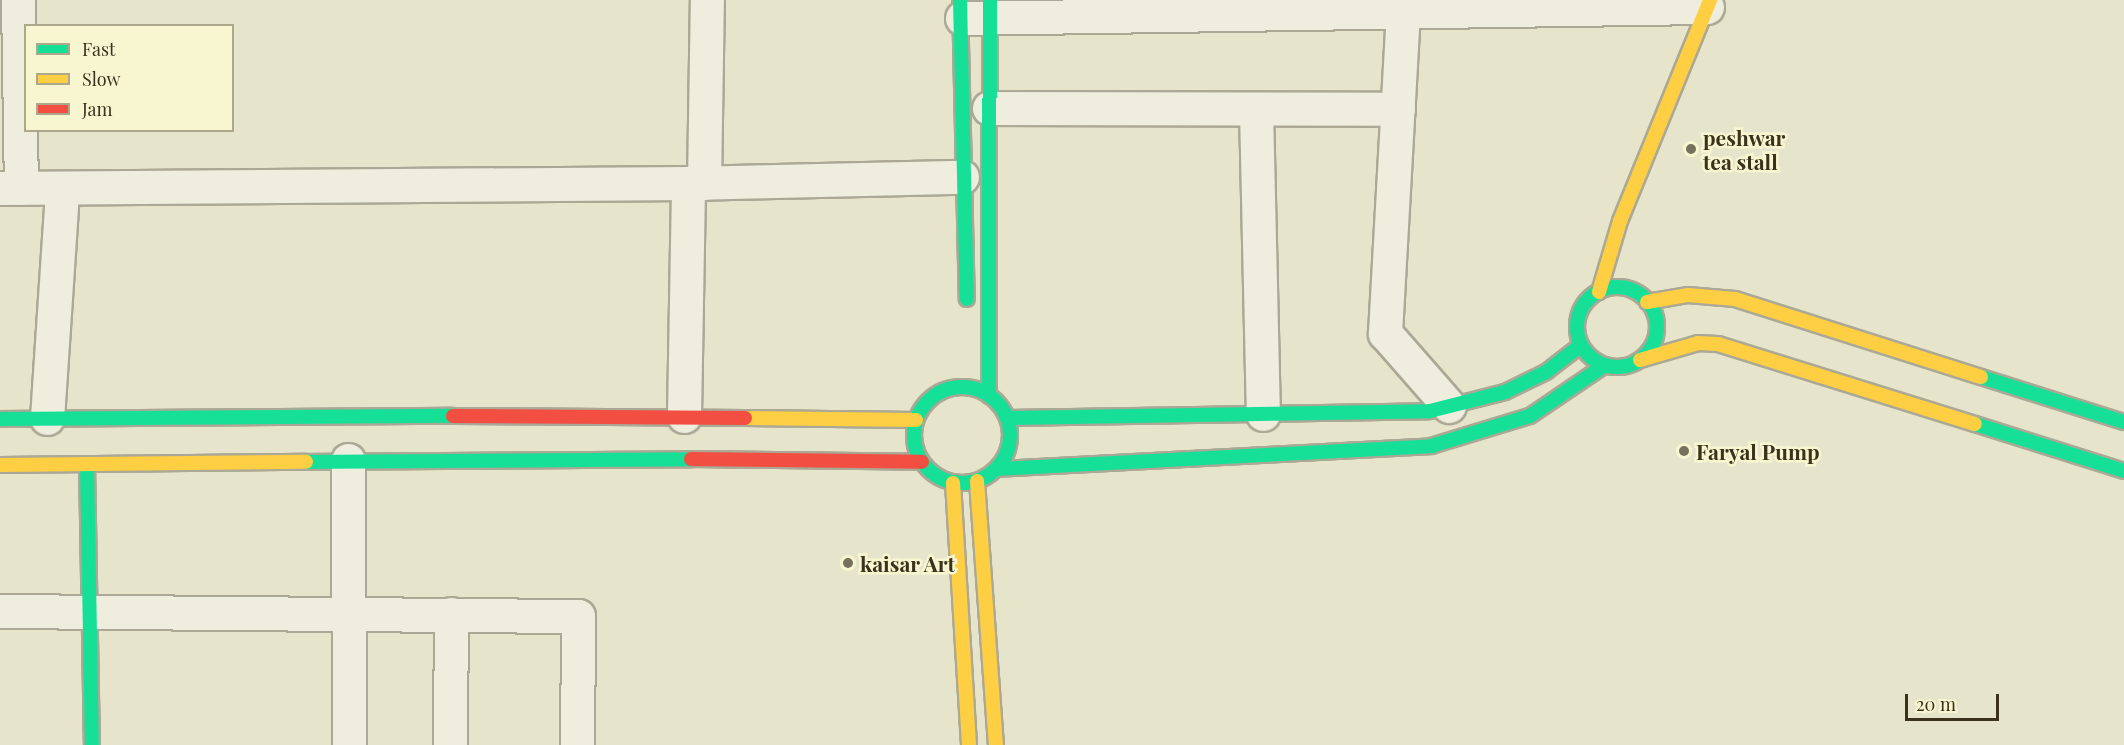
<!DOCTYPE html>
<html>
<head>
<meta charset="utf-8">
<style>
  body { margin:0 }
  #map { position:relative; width:2124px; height:745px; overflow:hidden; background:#e6e5cc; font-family:"Playfair Display",serif }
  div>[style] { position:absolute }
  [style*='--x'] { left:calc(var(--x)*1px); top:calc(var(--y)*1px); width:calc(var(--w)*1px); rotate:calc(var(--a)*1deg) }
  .roads { filter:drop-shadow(2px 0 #aba895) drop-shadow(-2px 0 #aba895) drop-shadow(0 2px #aba895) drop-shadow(0 -2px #aba895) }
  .street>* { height:33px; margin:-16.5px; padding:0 16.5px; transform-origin:16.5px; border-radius:16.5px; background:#eeedde }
  .fast>* { height:14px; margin:-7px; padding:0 7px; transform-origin:7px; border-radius:7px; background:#16e098 }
  .fast>.ring { margin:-7px; padding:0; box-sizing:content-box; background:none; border:14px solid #16e098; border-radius:50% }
  .slow>* { height:14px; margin:-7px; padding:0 7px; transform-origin:7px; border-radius:7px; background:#ffcf43 }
  .jam>* { height:14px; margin:-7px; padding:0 7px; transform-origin:7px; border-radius:7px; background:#f24e42 }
  .dots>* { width:16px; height:16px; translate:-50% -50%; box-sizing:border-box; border:3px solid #f8f6d1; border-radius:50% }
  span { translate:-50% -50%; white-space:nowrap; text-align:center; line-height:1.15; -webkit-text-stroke:5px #f8f6d1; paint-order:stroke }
  .poi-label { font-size:21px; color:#3a321c; font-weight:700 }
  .left { translate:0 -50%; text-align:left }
  .legend { position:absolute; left:24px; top:24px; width:210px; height:108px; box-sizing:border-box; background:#f8f6d1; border:2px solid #aca889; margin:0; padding:8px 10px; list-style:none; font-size:18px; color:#3a321c }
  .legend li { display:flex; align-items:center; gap:12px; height:30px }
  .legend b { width:30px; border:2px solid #aca889 }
  .scale { position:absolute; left:1905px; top:694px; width:94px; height:27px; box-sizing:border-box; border:3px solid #3a321c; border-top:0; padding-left:8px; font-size:18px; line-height:21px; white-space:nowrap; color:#3a321c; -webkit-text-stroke:4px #f8f6d1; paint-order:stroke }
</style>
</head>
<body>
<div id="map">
  <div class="roads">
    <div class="street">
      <i style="--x:18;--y:0;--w:188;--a:89.1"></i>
      <i style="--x:1403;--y:11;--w:323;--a:93.2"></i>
      <i style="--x:1385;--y:333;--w:97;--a:48.8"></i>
      <i style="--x:962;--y:18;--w:745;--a:-0.85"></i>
      <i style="--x:989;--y:108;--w:409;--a:0.1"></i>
      <i style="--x:1256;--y:109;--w:305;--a:88.7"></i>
      <i style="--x:704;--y:183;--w:183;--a:-89.1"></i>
      <i style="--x:0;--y:188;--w:688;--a:-0.42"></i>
      <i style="--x:688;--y:183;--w:274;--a:-1.3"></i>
      <i style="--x:684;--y:416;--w:233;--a:-89"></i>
      <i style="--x:47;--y:418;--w:228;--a:-86.2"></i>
      <i style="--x:348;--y:460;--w:285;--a:89.8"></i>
      <i style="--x:0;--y:611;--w:578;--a:0.5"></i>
      <i style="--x:578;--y:616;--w:129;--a:90.4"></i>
      <i style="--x:450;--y:745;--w:131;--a:-89.6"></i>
    </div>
    <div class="fast">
      <i style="--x:960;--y:0;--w:299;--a:88.7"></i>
      <i class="ring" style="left:1577px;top:287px;width:66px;height:66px"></i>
      <i style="--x:1981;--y:377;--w:150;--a:17.5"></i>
      <i class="ring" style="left:914px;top:387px;width:82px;height:82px"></i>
      <i style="--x:989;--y:396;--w:396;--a:-89.9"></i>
      <i style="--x:1007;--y:418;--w:423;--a:-0.9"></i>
      <i style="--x:1430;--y:411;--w:77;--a:-14.2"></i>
      <i style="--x:1505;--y:392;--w:46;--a:-26"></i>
      <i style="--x:1546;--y:372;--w:44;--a:-37.6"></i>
      <i style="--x:0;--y:419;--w:453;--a:-0.4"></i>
      <i style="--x:1975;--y:424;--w:156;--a:17.5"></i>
      <i style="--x:306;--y:462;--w:385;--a:-0.4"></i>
      <i style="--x:87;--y:464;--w:281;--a:89"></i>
      <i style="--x:997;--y:469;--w:435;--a:-3"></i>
      <i style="--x:1431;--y:446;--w:103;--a:-16.9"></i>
      <i style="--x:1530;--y:416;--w:91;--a:-34.2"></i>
    </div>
    <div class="slow">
      <i style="--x:1599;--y:292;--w:74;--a:-73.5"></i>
      <i style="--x:1620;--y:221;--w:239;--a:-67.8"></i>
      <i style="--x:1647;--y:302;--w:42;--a:-9.7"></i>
      <i style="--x:1688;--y:295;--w:47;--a:4.9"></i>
      <i style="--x:1735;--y:299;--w:258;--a:17.6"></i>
      <i style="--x:1640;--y:360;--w:60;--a:-16.3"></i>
      <i style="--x:1698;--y:343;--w:20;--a:3"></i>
      <i style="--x:1718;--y:344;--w:269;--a:17.3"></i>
      <i style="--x:745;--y:418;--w:171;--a:0.7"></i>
      <i style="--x:0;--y:465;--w:306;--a:-0.6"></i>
      <i style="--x:977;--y:481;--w:265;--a:85.9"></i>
      <i style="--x:953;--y:483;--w:262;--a:86.5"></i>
    </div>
    <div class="jam">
      <i style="--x:453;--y:416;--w:292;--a:0.4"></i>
      <i style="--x:691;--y:459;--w:231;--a:0.7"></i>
    </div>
  </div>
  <div class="dots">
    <i style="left:1691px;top:149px;background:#76715a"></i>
    <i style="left:1684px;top:451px;background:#76715a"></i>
    <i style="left:848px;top:563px;background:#76715a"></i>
  </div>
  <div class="poi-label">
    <span class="left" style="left:1703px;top:149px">peshwar<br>tea stall</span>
    <span class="left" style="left:1696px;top:451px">Faryal Pump</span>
    <span class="left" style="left:860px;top:563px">kaisar Art</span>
  </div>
  <ul class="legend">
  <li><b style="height:8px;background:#16e098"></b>Fast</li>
  <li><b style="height:8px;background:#ffcf43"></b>Slow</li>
  <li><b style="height:8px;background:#f24e42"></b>Jam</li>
  </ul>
  <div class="scale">20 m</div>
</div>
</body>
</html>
